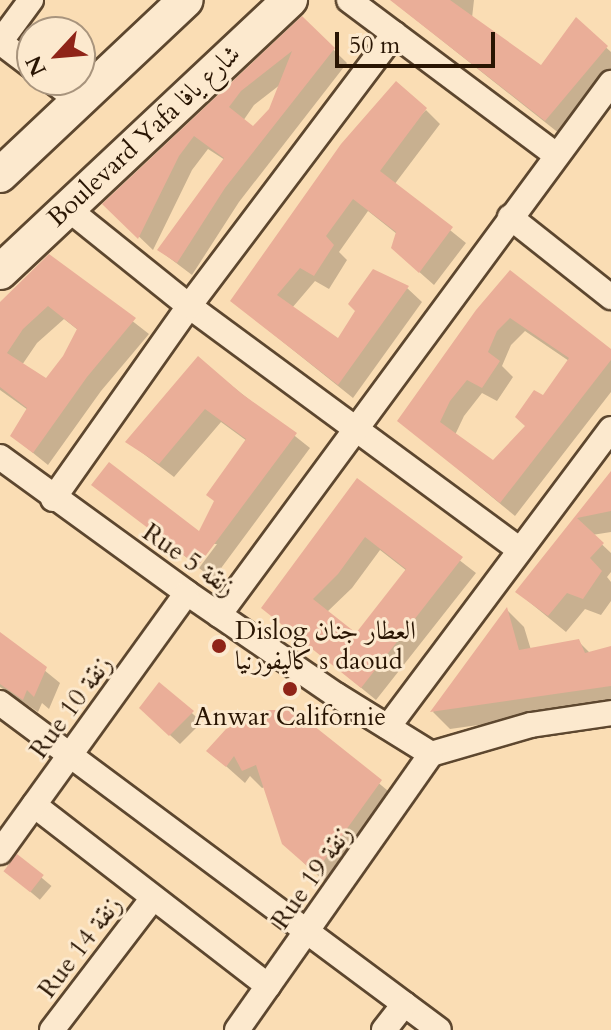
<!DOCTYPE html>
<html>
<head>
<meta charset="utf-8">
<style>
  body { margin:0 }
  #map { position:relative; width:611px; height:1030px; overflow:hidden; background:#faddb4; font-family:Cardo,Amiri,serif }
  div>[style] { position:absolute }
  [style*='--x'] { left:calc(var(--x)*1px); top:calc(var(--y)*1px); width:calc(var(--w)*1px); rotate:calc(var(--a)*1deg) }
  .shadow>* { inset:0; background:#0003; transform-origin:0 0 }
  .building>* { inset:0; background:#eaae98; transform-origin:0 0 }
  .roads { filter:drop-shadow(2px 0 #5d472f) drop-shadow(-2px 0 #5d472f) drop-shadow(0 2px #5d472f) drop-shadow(0 -2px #5d472f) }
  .street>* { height:24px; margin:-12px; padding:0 12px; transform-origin:12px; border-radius:12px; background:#fce9ce }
  .secondary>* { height:34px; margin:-17px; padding:0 17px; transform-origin:17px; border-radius:17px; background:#fce9ce }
  .dots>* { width:22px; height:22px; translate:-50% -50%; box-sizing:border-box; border:4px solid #fce9ce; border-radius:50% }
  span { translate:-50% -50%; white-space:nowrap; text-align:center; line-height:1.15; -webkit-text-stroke:6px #fce9ce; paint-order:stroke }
  .street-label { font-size:26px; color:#291503 }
  .poi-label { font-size:26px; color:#291503 }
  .left { translate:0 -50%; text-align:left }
  .north { position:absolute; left:16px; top:16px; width:80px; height:80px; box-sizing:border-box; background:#fce9ce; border:2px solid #a8947d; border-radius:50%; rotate:244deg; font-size:22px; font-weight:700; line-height:32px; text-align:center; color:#291503 }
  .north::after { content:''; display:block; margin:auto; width:28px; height:36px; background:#8f2418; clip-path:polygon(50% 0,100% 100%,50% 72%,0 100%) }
  .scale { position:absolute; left:335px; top:32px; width:160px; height:36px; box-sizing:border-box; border:4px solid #291503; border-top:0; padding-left:10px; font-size:24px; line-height:28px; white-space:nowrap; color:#291503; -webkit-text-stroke:6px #fce9ce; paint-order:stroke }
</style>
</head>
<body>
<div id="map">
  <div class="shadow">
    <i style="clip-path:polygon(391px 0,474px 0,472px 18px,541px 68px,576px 20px,611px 52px,611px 82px,565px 138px)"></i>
    <i style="clip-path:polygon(evenodd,302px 19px,347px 63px,239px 202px,192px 275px,159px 250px,225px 160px,208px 149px,192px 170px,153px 250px,105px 204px,302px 19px,281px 84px,271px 110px,253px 129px,243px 121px,254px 105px,281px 84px)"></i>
    <i style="clip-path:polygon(426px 110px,440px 124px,394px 185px,466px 243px,434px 285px,408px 262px,397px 234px,368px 211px,339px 252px,347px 260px,329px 289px,315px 281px,292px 308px,338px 341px,407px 288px,422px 302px,353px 398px,232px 301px)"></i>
    <i style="clip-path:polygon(evenodd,49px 256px,149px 334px,101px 391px,48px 465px,12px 436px,28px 410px,0 390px,0 303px,49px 256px,64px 319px,78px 330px,65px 357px,46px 380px,22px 365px,37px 343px,64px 319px)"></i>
    <i style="clip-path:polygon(evenodd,510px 272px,611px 352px,611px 392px,515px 516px,400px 421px,510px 272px,525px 331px,569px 361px,527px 427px,493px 462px,455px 435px,464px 416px,482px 393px,497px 401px,513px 377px,502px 366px,511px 345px,525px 331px)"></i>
    <i style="clip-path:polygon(198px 359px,310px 448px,213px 579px,199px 568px,217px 544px,212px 544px,196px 565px,94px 484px,199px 534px,247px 441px,221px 422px,174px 477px,128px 442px)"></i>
    <i style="clip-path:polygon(611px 476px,611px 532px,592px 535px,611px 553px,611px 572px,607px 577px,611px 582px,611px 601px,601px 615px,585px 609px,566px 632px,517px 592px)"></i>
    <i style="clip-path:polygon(evenodd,357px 481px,476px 573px,376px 700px,264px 608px,357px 481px,380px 550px,407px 571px,357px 636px,327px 612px,352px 588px,380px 550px)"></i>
    <i style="clip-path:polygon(507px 610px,524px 627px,531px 650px,578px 641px,590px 653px,611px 648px,611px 706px,450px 729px,433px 712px)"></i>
    <i style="clip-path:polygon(0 634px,60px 683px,49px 709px,42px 703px,38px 712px,0 687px)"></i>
    <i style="clip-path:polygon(160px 685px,202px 722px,180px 744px,151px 718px)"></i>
    <i style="clip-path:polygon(293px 712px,399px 800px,334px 890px,303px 862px,265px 787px,262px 788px,250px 776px,245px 783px,209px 751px)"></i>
    <i style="left:17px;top:857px;width:45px;height:18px;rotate:40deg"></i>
  </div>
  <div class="building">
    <i style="clip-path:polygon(390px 0,450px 0,541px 65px,576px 17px,608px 46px,545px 121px)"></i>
    <i style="clip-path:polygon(evenodd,302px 16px,335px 48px,225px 188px,177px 263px,157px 250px,224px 158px,194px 136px,179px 156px,138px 239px,102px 204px,302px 16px,292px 51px,269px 109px,253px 126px,229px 107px,241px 91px,292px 51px)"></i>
    <i style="clip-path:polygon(396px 81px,427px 108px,380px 171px,453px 227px,419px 273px,391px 248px,396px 232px,353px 199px,326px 236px,334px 245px,314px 276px,300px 268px,277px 295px,338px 338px,355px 311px,348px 304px,373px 269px,409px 286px,338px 385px,230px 301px,341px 144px)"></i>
    <i style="clip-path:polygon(evenodd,49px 254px,136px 318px,87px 377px,33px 453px,10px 436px,27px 408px,0 387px,0 302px,49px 254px,48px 306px,77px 329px,63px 356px,46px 378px,7px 353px,23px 329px,48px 306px)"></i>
    <i style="clip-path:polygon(evenodd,510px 270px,611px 349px,611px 360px,500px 503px,397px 421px,476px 310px,510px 270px,510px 318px,569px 358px,543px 395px,534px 390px,515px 417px,525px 426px,493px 460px,440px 422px,450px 401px,467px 380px,482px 388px,500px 361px,488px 352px,497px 331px,510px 318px)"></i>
    <i style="clip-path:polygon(198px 356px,242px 394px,297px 433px,198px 566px,91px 485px,109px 462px,199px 531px,214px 501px,206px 495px,246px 439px,205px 409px,159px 464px,125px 442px)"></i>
    <i style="clip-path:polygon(611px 471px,611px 511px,577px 518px,604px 543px,590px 558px,602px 571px,583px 599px,567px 593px,548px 616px,515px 592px)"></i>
    <i style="clip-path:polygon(evenodd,357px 478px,463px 557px,361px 688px,261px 608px,357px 478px,365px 537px,406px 569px,356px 633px,313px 599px,338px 574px,365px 537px)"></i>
    <i style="clip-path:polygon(507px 607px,519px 650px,579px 639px,585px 653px,611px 646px,611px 686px,430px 712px)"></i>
    <i style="clip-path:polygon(0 632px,47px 667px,34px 697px,27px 690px,23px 700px,0 684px)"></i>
    <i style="clip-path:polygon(159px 682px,194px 711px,169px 736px,139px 708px)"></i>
    <i style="clip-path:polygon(267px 710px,294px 710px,382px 780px,315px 873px,282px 844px,256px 765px,242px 771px,234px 756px,226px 767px,206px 751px,226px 729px)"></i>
    <i style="left:17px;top:854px;width:34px;height:22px;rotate:38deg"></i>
  </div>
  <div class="roads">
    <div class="street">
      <i style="--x:31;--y:0;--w:52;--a:126.4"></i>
      <i style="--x:0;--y:42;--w:40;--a:37"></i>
      <i style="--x:349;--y:0;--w:259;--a:36.8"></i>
      <i style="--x:51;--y:80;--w:35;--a:37"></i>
      <i style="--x:67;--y:208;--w:156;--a:38.8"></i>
      <i style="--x:189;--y:306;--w:411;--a:36.4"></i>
      <i style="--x:510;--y:217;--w:129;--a:38.4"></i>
      <i style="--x:0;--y:457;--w:231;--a:36"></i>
      <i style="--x:187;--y:593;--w:181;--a:34.4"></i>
      <i style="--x:336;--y:695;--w:112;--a:31.8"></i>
      <i style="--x:53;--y:499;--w:236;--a:-54.8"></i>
      <i style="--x:189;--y:306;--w:341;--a:-53"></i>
      <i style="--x:219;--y:615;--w:661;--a:-53.62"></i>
      <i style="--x:0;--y:703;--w:547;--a:36.68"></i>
      <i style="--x:388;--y:727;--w:372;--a:-53.2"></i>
      <i style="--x:431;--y:754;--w:104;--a:-16.2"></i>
      <i style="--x:531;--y:725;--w:81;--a:-8.5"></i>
      <i style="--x:34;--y:805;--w:296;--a:37.7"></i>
      <i style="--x:0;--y:852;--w:319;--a:-54.2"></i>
      <i style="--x:52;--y:1030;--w:166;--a:-52.6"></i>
      <i style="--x:237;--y:1030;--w:337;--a:-54.9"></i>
      <i style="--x:384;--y:1030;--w:33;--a:-52"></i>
    </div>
    <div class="secondary">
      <i style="--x:0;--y:175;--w:255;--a:-43.3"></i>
      <i style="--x:0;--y:272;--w:398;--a:-43.2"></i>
    </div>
  </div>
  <div class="dots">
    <i style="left:219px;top:646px;background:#8f2418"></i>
    <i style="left:290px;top:689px;background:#8f2418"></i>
  </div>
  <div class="street-label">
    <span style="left:144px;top:136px;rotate:-43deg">Boulevard Yafa شارع يافا</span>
    <span style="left:189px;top:560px;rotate:35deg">Rue 5 زنقة</span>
    <span style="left:71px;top:707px;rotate:-54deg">Rue 10 زنقة</span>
    <span style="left:312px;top:877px;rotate:-55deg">Rue 19 زنقة</span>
    <span style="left:80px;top:947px;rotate:-53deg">Rue 14 زنقة</span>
  </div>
  <div class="poi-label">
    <span class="left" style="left:235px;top:646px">Dislog العطار جنان<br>كاليفورنيا s daoud</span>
    <span style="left:290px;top:717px">Anwar Californie</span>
  </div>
  <div class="north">N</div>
  <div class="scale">50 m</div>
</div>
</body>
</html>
